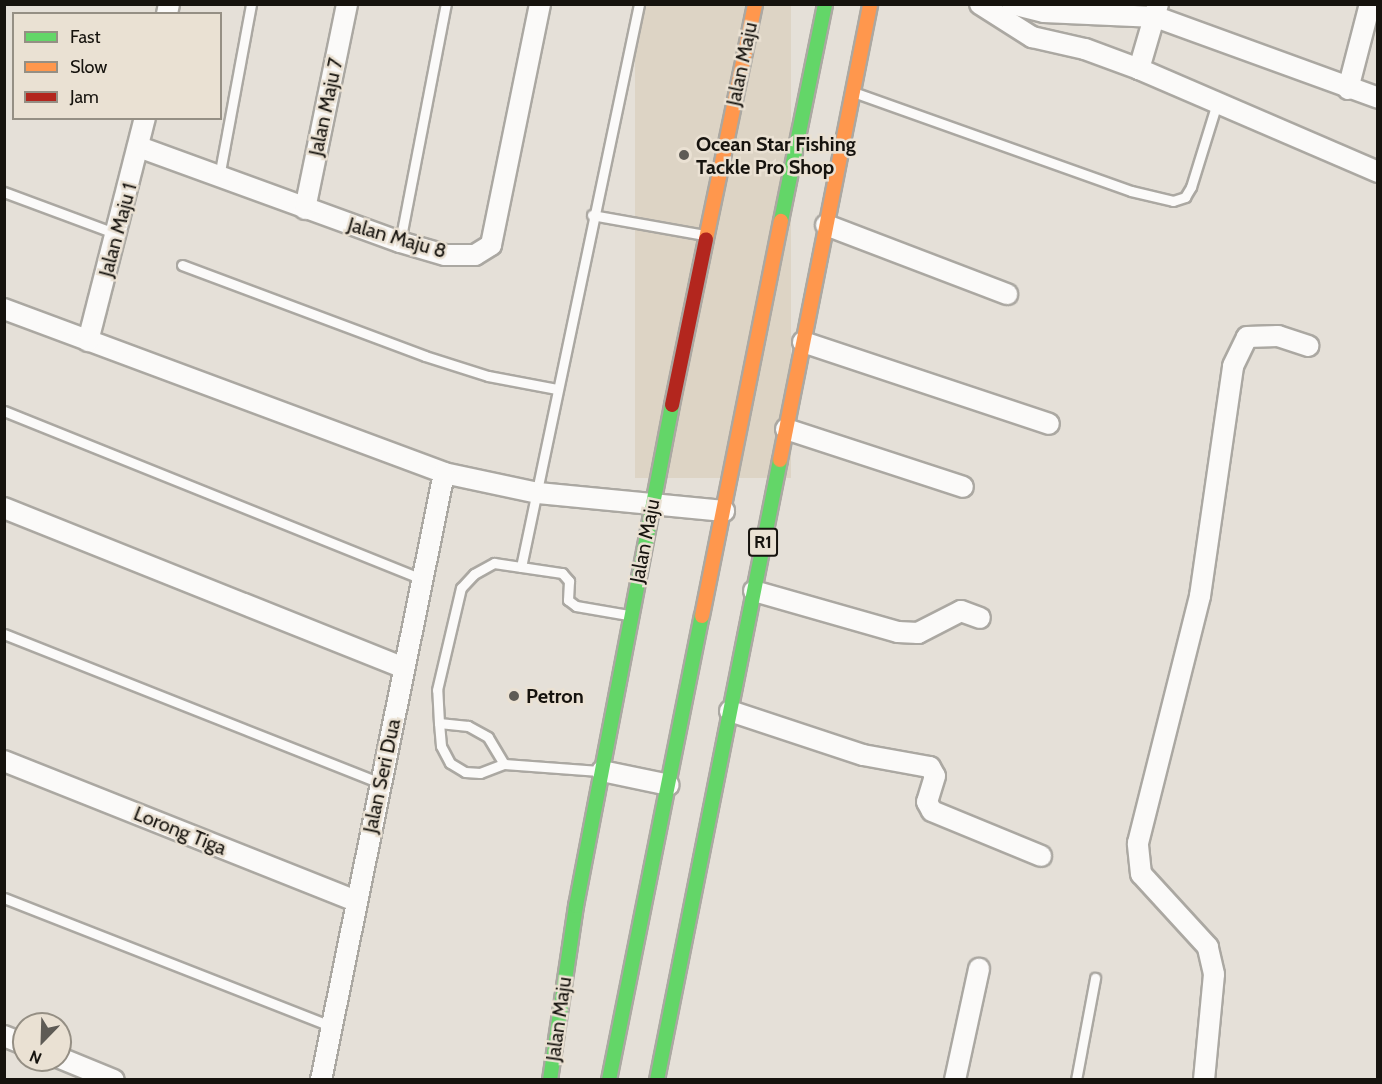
<!DOCTYPE html>
<html>
<head>
<meta charset="utf-8">
<style>
  body { margin:0 }
  #map { position:relative; width:1382px; height:1084px; overflow:hidden; background:#e5e0d8; font-family:Cabin,sans-serif }
  div>[style] { position:absolute }
  [style*='--x'] { left:calc(var(--x)*1px); top:calc(var(--y)*1px); width:calc(var(--w)*1px); rotate:calc(var(--a)*1deg) }
  .built>* { inset:0; background:#ddd4c5; transform-origin:0 0 }
  .roads { filter:drop-shadow(2px 0 #aba8a2) drop-shadow(-2px 0 #aba8a2) drop-shadow(0 2px #aba8a2) drop-shadow(0 -2px #aba8a2) }
  .lane>* { height:9px; margin:-4.5px; padding:0 4.5px; transform-origin:4.5px; border-radius:4.5px; background:#fbfaf9 }
  .street>* { height:20px; margin:-10px; padding:0 10px; transform-origin:10px; border-radius:10px; background:#fbfaf9 }
  .fast>* { height:14px; margin:-7px; padding:0 7px; transform-origin:7px; border-radius:7px; background:#63d668 }
  .slow>* { height:14px; margin:-7px; padding:0 7px; transform-origin:7px; border-radius:7px; background:#ff974d }
  .jam>* { height:14px; margin:-7px; padding:0 7px; transform-origin:7px; border-radius:7px; background:#b3261e }
  .dots>* { width:16px; height:16px; translate:-50% -50%; box-sizing:border-box; border:3px solid #eae1d3; border-radius:50% }
  span { translate:-50% -50%; white-space:nowrap; text-align:center; line-height:1.15; -webkit-text-stroke:5px #eae1d3; paint-order:stroke }
  .shield-label span { padding:2px 4px; background:#eae1d3; border:2px solid; border-radius:4px; -webkit-text-stroke-width:0 }
  .shield-label { font-size:18px; color:#16130e; font-weight:700 }
  .street-label { font-size:20px; color:#16130e }
  .poi-label { font-size:20px; color:#16130e; font-weight:700 }
  .left { translate:0 -50%; text-align:left }
  .frame { position:absolute; inset:0; border:6px solid #16130e; pointer-events:none }
  .legend { position:absolute; left:12px; top:12px; width:210px; height:108px; box-sizing:border-box; background:#eae1d3; border:2px solid #958f84; margin:0; padding:8px 10px; list-style:none; font-size:18px; color:#16130e }
  .legend li { display:flex; align-items:center; gap:12px; height:30px }
  .legend b { width:30px; border:2px solid #958f84 }
  .north { position:absolute; left:12px; top:1012px; width:60px; height:60px; box-sizing:border-box; background:#eae1d3; border:2px solid #958f84; border-radius:50%; rotate:203deg; font-size:16px; font-weight:700; line-height:24px; text-align:center; color:#16130e }
  .north::after { content:''; display:block; margin:auto; width:21px; height:27px; background:#5e5b55; clip-path:polygon(50% 0,100% 100%,50% 72%,0 100%) }
</style>
</head>
<body>
<div id="map">
  <div class="built">
    <i style="left:635px;top:5px;width:156px;height:473px"></i>
  </div>
  <div class="roads">
    <div class="lane">
      <i style="--x:856;--y:93;--w:292;--a:19.6"></i>
      <i style="--x:1131;--y:191;--w:43;--a:13.4"></i>
      <i style="--x:1173;--y:201;--w:13;--a:-18"></i>
      <i style="--x:1185;--y:197;--w:12;--a:-59"></i>
      <i style="--x:1191;--y:187;--w:88;--a:-72.8"></i>
      <i style="--x:219;--y:177;--w:176;--a:-79.5"></i>
      <i style="--x:4;--y:192;--w:121;--a:20.4"></i>
      <i style="--x:592;--y:215;--w:114;--a:10.1"></i>
      <i style="--x:400;--y:242;--w:242;--a:-79.1"></i>
      <i style="--x:182;--y:265;--w:259;--a:20.5"></i>
      <i style="--x:425;--y:356;--w:66;--a:17.6"></i>
      <i style="--x:488;--y:376;--w:70;--a:10.7"></i>
      <i style="--x:4;--y:411;--w:450;--a:21.9"></i>
      <i style="--x:521;--y:567;--w:575;--a:-78.16"></i>
      <i style="--x:4;--y:634;--w:404;--a:21.6"></i>
      <i style="--x:439;--y:723;--w:23;--a:85"></i>
      <i style="--x:441;--y:746;--w:19;--a:62"></i>
      <i style="--x:450;--y:763;--w:17;--a:31"></i>
      <i style="--x:465;--y:772;--w:15;--a:4"></i>
      <i style="--x:480;--y:773;--w:26;--a:-21"></i>
      <i style="--x:599;--y:771;--w:95;--a:-175.8"></i>
      <i style="--x:504;--y:764;--w:31;--a:-121"></i>
      <i style="--x:488;--y:737;--w:23;--a:-151"></i>
      <i style="--x:468;--y:726;--w:29;--a:-174"></i>
      <i style="--x:439;--y:723;--w:33;--a:-93"></i>
      <i style="--x:437;--y:690;--w:105;--a:-76.8"></i>
      <i style="--x:461;--y:588;--w:19;--a:-47"></i>
      <i style="--x:474;--y:574;--w:23;--a:-29"></i>
      <i style="--x:494;--y:563;--w:69;--a:8.4"></i>
      <i style="--x:562;--y:573;--w:11;--a:49"></i>
      <i style="--x:569;--y:581;--w:19;--a:93"></i>
      <i style="--x:568;--y:600;--w:10;--a:37"></i>
      <i style="--x:576;--y:606;--w:53;--a:9.8"></i>
      <i style="--x:4;--y:898;--w:350;--a:21.4"></i>
      <i style="--x:1076;--y:1080;--w:104;--a:-79.4"></i>
    </div>
    <div class="street">
      <i style="--x:980;--y:4;--w:62;--a:32.4"></i>
      <i style="--x:1032;--y:37;--w:54;--a:12.8"></i>
      <i style="--x:1085;--y:49;--w:58;--a:20.3"></i>
      <i style="--x:1012;--y:4;--w:33;--a:14"></i>
      <i style="--x:1044;--y:12;--w:112;--a:2.6"></i>
      <i style="--x:1156;--y:17;--w:236;--a:20"></i>
      <i style="--x:1158;--y:4;--w:68;--a:106.3"></i>
      <i style="--x:1139;--y:69;--w:260;--a:23.3"></i>
      <i style="--x:167;--y:14;--w:10;--a:-79"></i>
      <i style="--x:1348;--y:89;--w:88;--a:-75.5"></i>
      <i style="--x:139;--y:147;--w:278;--a:20"></i>
      <i style="--x:400;--y:242;--w:47;--a:16.1"></i>
      <i style="--x:445;--y:255;--w:30;--a:0"></i>
      <i style="--x:475;--y:255;--w:19;--a:-32"></i>
      <i style="--x:491;--y:245;--w:246;--a:-78.5"></i>
      <i style="--x:305;--y:209;--w:209;--a:-78.4"></i>
      <i style="--x:826;--y:225;--w:194;--a:20.9"></i>
      <i style="--x:4;--y:309;--w:470;--a:20.4"></i>
      <i style="--x:444;--y:473;--w:96;--a:12"></i>
      <i style="--x:538;--y:493;--w:187;--a:5.5"></i>
      <i style="--x:88;--y:341;--w:230;--a:-75.7"></i>
      <i style="--x:803;--y:342;--w:259;--a:18.4"></i>
      <i style="--x:786;--y:429;--w:186;--a:18.1"></i>
      <i style="--x:4;--y:508;--w:431;--a:21.8"></i>
      <i style="--x:754;--y:591;--w:150;--a:15.9"></i>
      <i style="--x:898;--y:632;--w:20;--a:3"></i>
      <i style="--x:918;--y:633;--w:48;--a:-27.1"></i>
      <i style="--x:961;--y:611;--w:20;--a:20"></i>
      <i style="--x:730;--y:711;--w:140;--a:18.3"></i>
      <i style="--x:863;--y:755;--w:68;--a:10.2"></i>
      <i style="--x:930;--y:767;--w:10;--a:61"></i>
      <i style="--x:935;--y:776;--w:27;--a:107"></i>
      <i style="--x:927;--y:802;--w:10;--a:61"></i>
      <i style="--x:932;--y:811;--w:118;--a:22.4"></i>
      <i style="--x:4;--y:761;--w:379;--a:21.7"></i>
      <i style="--x:602;--y:771;--w:68;--a:11.8"></i>
      <i style="--x:4;--y:1036;--w:22;--a:22"></i>
      <i style="--x:60;--y:1058;--w:58;--a:22.2"></i>
      <i style="--x:321;--y:1080;--w:619;--a:-78.54"></i>
      <i style="--x:955;--y:1080;--w:114;--a:-77.8"></i>
      <i style="--x:1204;--y:1080;--w:106;--a:-84.6"></i>
      <i style="--x:1214;--y:974;--w:28;--a:-103"></i>
      <i style="--x:1208;--y:947;--w:99;--a:-132.5"></i>
      <i style="--x:1141;--y:874;--w:31;--a:-96"></i>
      <i style="--x:1138;--y:843;--w:255;--a:-75.9"></i>
      <i style="--x:1200;--y:596;--w:232;--a:-81.8"></i>
      <i style="--x:1233;--y:366;--w:32;--a:-64"></i>
      <i style="--x:1247;--y:337;--w:31;--a:-2"></i>
      <i style="--x:1278;--y:336;--w:32;--a:18"></i>
    </div>
    <div class="fast">
      <i style="--x:781;--y:221;--w:221;--a:-78.5"></i>
      <i style="--x:550;--y:1080;--w:176;--a:-81.5"></i>
      <i style="--x:576;--y:906;--w:510;--a:-79.15"></i>
      <i style="--x:609;--y:1080;--w:473;--a:-78.7"></i>
      <i style="--x:657;--y:1080;--w:632;--a:-78.78"></i>
    </div>
    <div class="slow">
      <i style="--x:706;--y:239;--w:240;--a:-78.2"></i>
      <i style="--x:780;--y:460;--w:465;--a:-78.8"></i>
      <i style="--x:702;--y:616;--w:403;--a:-78.7"></i>
    </div>
    <div class="jam">
      <i style="--x:672;--y:405;--w:169;--a:-78.4"></i>
    </div>
  </div>
  <div class="dots">
    <i style="left:684px;top:155px;background:#5e5b55"></i>
    <i style="left:514px;top:696px;background:#5e5b55"></i>
  </div>
  <div class="shield-label">
    <span style="left:763px;top:542px">R1</span>
  </div>
  <div class="street-label">
    <span style="left:742px;top:64px;rotate:-78deg">Jalan Maju</span>
    <span style="left:326px;top:107px;rotate:-78deg">Jalan Maju 7</span>
    <span style="left:118px;top:230px;rotate:-75deg">Jalan Maju 1</span>
    <span style="left:397px;top:238px;rotate:16deg">Jalan Maju 8</span>
    <span style="left:645px;top:541px;rotate:-79deg">Jalan Maju</span>
    <span style="left:382px;top:776px;rotate:-78deg">Jalan Seri Dua</span>
    <span style="left:180px;top:831px;rotate:22deg">Lorong Tiga</span>
    <span style="left:559px;top:1019px;rotate:-82deg">Jalan Maju</span>
  </div>
  <div class="poi-label">
    <span class="left" style="left:696px;top:156px">Ocean Star Fishing<br>Tackle Pro Shop</span>
    <span class="left" style="left:526px;top:696px">Petron</span>
  </div>
  <div class="frame"></div>
  <ul class="legend">
  <li><b style="height:8px;background:#63d668"></b>Fast</li>
  <li><b style="height:8px;background:#ff974d"></b>Slow</li>
  <li><b style="height:8px;background:#b3261e"></b>Jam</li>
  </ul>
  <div class="north">N</div>
</div>
</body>
</html>
